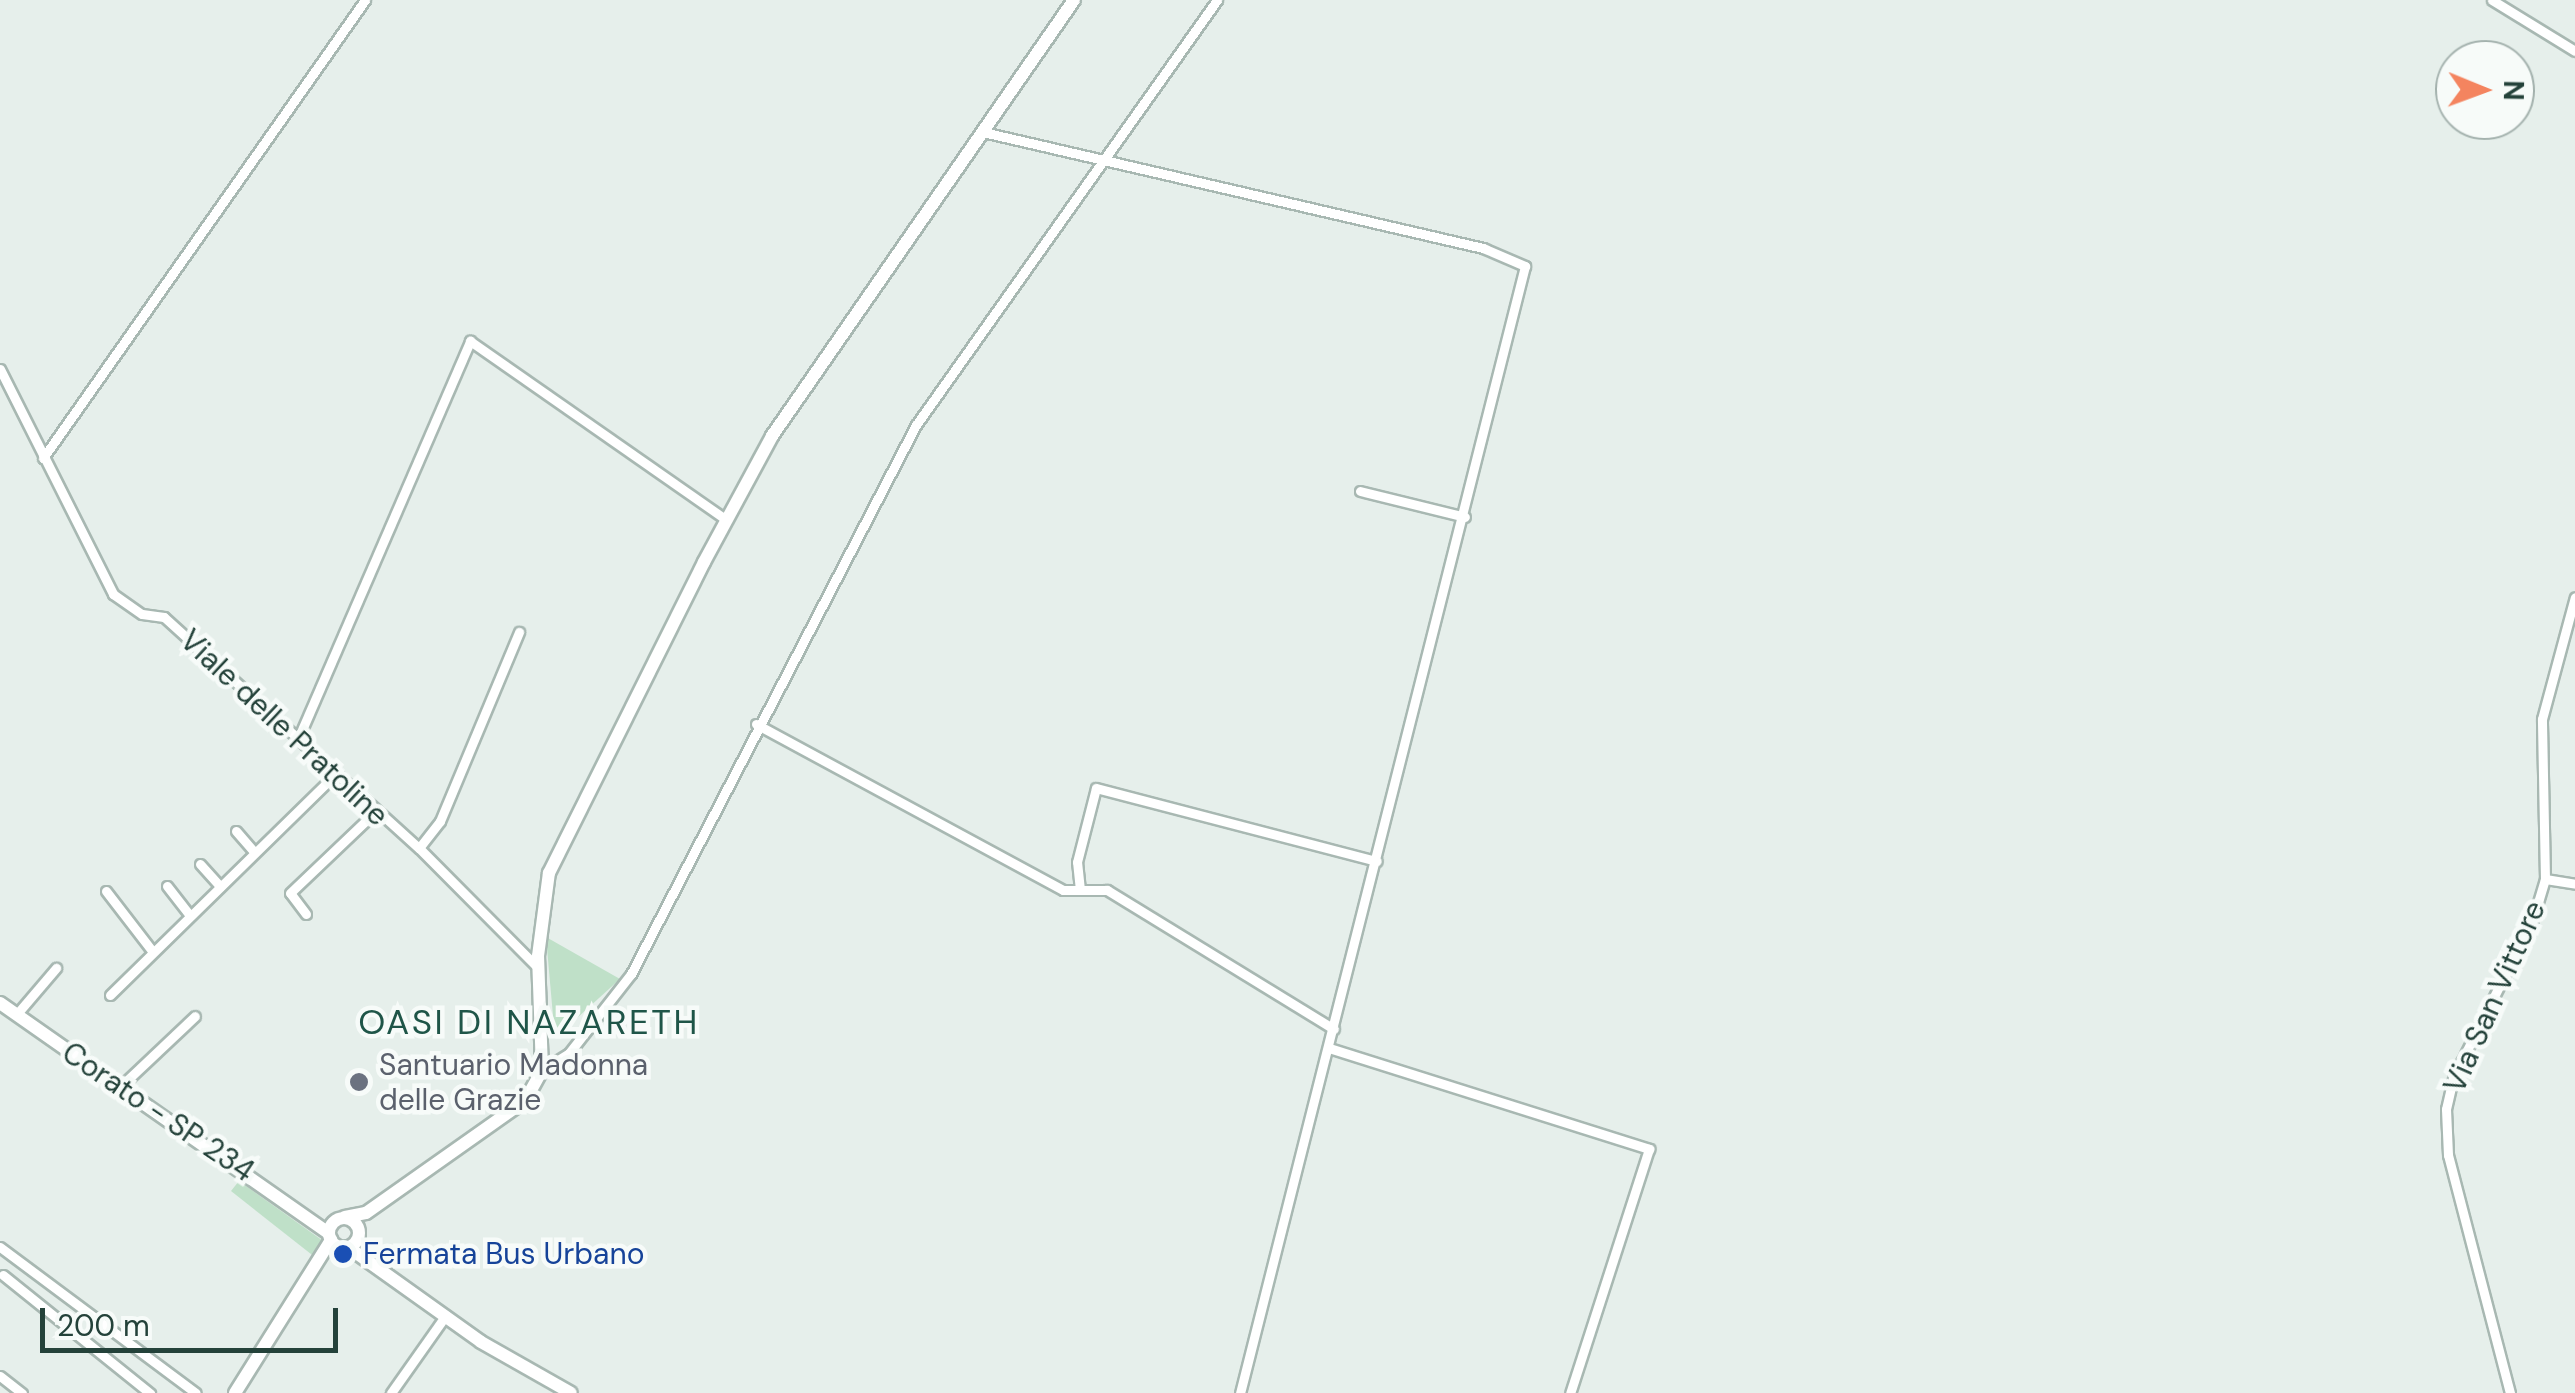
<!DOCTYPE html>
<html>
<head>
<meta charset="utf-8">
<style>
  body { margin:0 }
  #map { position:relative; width:2575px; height:1393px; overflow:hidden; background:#e6efeb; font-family:"DM Sans",sans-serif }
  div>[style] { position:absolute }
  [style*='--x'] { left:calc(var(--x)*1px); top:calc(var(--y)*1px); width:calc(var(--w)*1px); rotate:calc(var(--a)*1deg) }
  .green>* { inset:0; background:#bfe0c8 }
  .roads { filter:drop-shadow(2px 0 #a8b8b2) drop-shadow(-2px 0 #a8b8b2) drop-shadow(0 2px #a8b8b2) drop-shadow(0 -2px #a8b8b2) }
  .street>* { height:9px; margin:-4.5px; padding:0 4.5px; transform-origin:4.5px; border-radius:4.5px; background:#fff }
  .secondary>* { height:12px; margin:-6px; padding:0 6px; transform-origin:6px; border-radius:6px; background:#fff }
  .secondary>.ring { margin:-6px; padding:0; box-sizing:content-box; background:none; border:12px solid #fff; border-radius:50% }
  .dots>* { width:28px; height:28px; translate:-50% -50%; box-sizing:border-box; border:5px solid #f7fbf9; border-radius:50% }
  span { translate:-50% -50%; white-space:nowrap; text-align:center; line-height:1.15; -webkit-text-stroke:9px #f7fbf9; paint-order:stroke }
  .street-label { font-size:30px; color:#24423a }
  .worship-label { font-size:30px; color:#5b616d }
  .left { translate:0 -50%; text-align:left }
  .transit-label { font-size:30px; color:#164399 }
  .quarter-label { font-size:35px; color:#1f5548; letter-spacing:2.5px }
  .north { position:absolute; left:2435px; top:40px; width:100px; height:100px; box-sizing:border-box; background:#f7fbf9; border:2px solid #a3b1ad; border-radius:50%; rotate:91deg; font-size:28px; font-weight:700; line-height:40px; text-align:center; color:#24423a }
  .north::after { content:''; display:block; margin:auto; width:35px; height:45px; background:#f4845f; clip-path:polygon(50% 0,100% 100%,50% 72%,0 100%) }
  .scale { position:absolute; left:40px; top:1308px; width:298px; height:45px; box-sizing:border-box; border:5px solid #24423a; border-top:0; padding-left:12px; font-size:30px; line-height:35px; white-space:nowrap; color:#24423a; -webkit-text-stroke:8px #f7fbf9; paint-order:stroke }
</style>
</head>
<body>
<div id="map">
  <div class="green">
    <i style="clip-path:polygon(546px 937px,620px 979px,555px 1038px)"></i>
    <i style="clip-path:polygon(239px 1181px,326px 1243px,316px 1258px,231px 1191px)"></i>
  </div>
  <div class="roads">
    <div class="street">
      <i style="--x:2492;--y:0;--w:97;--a:31.6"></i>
      <i style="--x:983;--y:132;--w:513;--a:13.06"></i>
      <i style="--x:1483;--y:248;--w:46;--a:23.2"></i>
      <i style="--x:1525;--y:266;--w:1162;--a:104.19"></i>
      <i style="--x:0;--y:369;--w:252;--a:63.3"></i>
      <i style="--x:113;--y:594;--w:35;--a:35"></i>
      <i style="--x:142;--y:614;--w:22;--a:8"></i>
      <i style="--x:164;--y:617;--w:344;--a:42.2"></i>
      <i style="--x:419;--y:848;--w:169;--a:45.2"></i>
      <i style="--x:43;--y:458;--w:560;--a:-54.89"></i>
      <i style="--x:1360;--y:491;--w:108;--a:13.9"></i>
      <i style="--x:756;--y:724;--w:349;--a:28.4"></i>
      <i style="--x:1063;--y:890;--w:44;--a:0"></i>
      <i style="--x:1107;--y:890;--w:266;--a:31.5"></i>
      <i style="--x:298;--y:739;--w:434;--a:-66.6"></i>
      <i style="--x:470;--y:341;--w:313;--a:34.9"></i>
      <i style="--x:236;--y:831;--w:28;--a:49"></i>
      <i style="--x:419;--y:848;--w:34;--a:-52"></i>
      <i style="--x:440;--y:821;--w:205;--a:-67.3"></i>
      <i style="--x:200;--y:864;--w:30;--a:48"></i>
      <i style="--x:2545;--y:879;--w:30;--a:9"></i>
      <i style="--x:167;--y:886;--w:37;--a:52"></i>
      <i style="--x:1080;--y:890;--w:28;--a:-96"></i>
      <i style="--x:1077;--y:862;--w:76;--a:-75.6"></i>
      <i style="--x:1096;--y:788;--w:290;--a:14.6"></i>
      <i style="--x:106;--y:891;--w:77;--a:52.4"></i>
      <i style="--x:306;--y:914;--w:26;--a:-127"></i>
      <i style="--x:290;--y:893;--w:117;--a:-43.6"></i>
      <i style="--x:110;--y:995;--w:316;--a:-44.4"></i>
      <i style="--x:16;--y:1015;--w:62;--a:-49.6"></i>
      <i style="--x:1329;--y:1048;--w:336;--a:17.5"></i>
      <i style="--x:1649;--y:1149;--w:256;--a:107.9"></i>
      <i style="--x:542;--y:1070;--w:32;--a:-32"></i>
      <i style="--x:569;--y:1053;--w:100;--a:-51.9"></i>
      <i style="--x:631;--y:974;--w:619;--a:-62.57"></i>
      <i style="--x:916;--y:425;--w:521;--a:-54.69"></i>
      <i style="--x:120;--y:1087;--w:103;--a:-43.4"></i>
      <i style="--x:0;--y:1247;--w:244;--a:36.7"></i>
      <i style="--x:3;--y:1275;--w:189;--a:38.8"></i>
      <i style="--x:0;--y:1376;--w:28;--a:38"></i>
      <i style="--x:391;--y:1393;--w:95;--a:-54.8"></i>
      <i style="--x:2510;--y:1393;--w:246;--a:-104.6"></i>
      <i style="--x:2448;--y:1155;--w:46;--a:-92.5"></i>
      <i style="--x:2446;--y:1109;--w:32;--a:-77"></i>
      <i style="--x:2453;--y:1078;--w:178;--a:-63.3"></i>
      <i style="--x:2533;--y:919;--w:42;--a:-73.3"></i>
      <i style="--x:2545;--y:879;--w:160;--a:-91.1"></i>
      <i style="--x:2542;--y:719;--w:126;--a:-74.9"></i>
    </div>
    <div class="secondary">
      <i style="--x:0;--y:1003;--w:401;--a:35"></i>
      <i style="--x:345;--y:1217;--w:21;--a:-11"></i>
      <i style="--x:366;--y:1213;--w:194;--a:-35.2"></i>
      <i style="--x:525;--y:1101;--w:35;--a:-61"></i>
      <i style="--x:542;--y:1070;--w:114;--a:-92"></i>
      <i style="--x:538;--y:956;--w:84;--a:-82.5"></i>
      <i style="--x:549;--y:873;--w:347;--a:-63.5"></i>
      <i style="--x:704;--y:562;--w:143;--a:-61.6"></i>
      <i style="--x:772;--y:436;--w:530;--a:-55.29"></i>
      <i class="ring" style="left:329px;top:1218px;width:18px;height:18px"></i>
      <i style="--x:348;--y:1247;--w:163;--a:35.5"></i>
      <i style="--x:481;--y:1342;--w:103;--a:29.5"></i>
      <i style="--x:235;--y:1393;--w:181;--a:-57.9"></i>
    </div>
  </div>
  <div class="dots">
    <i style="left:359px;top:1082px;background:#6b7280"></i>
    <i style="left:343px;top:1254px;background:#1a4fb4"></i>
  </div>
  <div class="street-label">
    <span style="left:284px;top:728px;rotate:43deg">Viale delle Pratoline</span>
    <span style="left:2495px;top:997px;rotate:-66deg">Via San Vittore</span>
    <span style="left:158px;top:1112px;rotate:34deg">Corato - SP 234</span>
  </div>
  <div class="worship-label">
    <span class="left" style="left:379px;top:1082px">Santuario Madonna<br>delle Grazie</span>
  </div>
  <div class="transit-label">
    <span class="left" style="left:363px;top:1254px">Fermata Bus Urbano</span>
  </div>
  <div class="quarter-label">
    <span style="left:529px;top:1022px">OASI DI NAZARETH</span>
  </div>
  <div class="north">N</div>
  <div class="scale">200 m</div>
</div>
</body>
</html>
